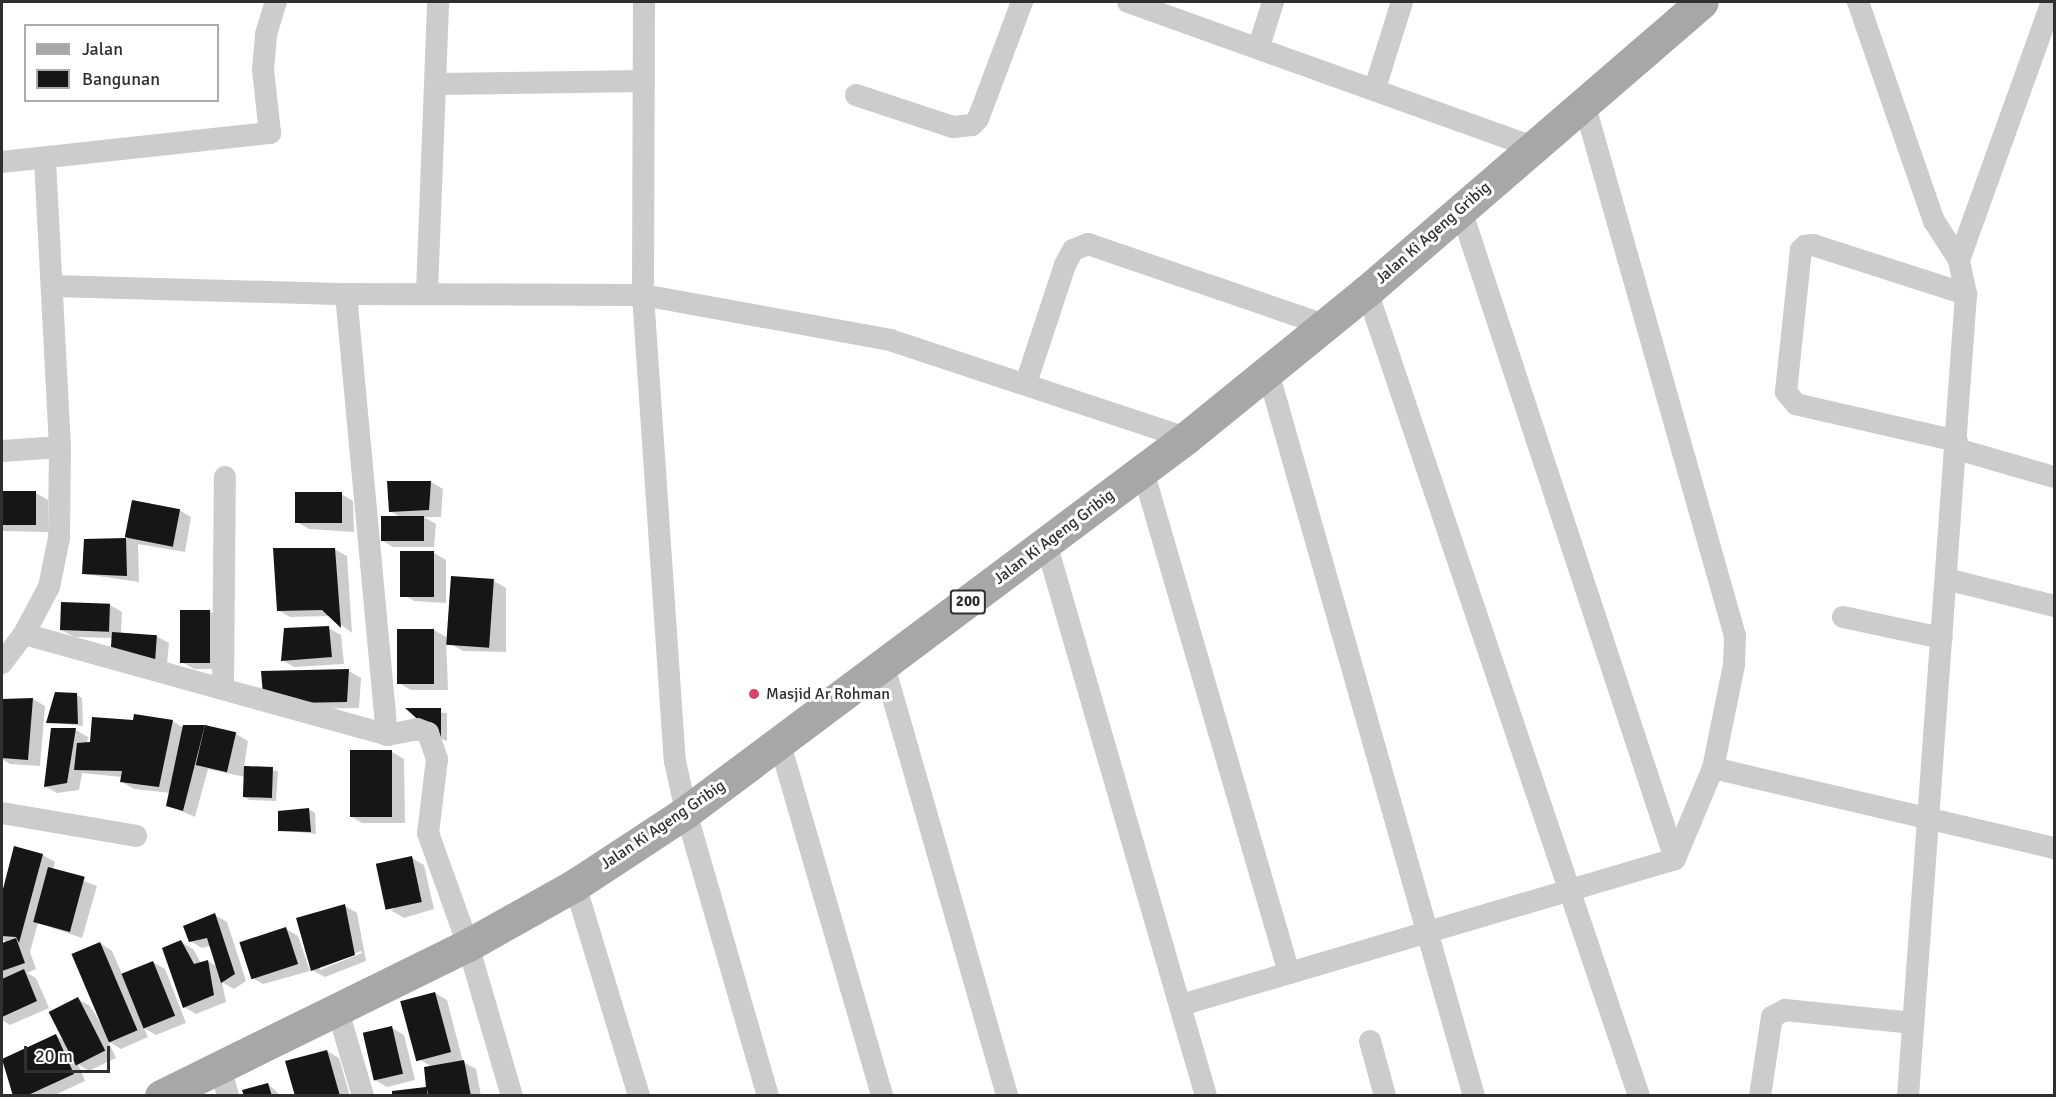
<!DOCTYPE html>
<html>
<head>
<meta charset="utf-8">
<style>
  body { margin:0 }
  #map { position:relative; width:2056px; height:1097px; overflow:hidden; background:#fff; font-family:Signika,sans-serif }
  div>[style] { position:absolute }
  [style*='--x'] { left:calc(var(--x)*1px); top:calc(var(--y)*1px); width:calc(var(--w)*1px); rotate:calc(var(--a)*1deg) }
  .shadow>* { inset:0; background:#0003 }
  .building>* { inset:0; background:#161616; transform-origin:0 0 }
  .street>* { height:22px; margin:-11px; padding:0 11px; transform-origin:11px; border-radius:11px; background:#ccc }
  .primary>* { height:33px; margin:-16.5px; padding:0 16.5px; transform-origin:16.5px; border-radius:16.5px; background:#a7a7a7 }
  .dots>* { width:16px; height:16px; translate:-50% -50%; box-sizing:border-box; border:3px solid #fff; border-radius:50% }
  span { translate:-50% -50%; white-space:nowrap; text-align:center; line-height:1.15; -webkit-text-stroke:6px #fff; paint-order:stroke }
  .shield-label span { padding:2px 4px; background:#fff; border:2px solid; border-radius:4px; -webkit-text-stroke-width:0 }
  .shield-label { font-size:15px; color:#2f2f2f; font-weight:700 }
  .street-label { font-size:16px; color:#2f2f2f }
  .poi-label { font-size:16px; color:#2f2f2f }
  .left { translate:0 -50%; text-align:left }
  .frame { position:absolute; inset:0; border:3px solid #2f2f2f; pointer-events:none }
  .legend { position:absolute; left:24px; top:24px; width:195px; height:78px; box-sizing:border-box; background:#fff; border:2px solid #acacac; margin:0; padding:8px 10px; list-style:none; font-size:18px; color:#2f2f2f }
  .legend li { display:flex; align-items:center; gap:12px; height:30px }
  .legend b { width:30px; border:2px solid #acacac }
  .scale { position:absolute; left:24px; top:1046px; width:86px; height:27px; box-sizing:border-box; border:3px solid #2f2f2f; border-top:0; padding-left:8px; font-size:18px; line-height:21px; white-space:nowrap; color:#2f2f2f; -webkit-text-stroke:4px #fff; paint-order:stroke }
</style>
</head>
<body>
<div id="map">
  <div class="shadow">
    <i style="clip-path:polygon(431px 482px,443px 489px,441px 517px,424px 517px,436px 524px,434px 547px,393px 547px,381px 540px,402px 518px,390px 511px)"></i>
    <i style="clip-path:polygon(2px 493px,36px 493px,48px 500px,48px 532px,2px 531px)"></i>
    <i style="clip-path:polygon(341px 494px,353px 501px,354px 532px,309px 529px,297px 522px)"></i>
    <i style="clip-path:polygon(133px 502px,179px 510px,191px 517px,185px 552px,138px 544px,139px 582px,84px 574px,103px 541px,127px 539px)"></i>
    <i style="clip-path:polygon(334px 549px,347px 556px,352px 633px,330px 616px,290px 617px,278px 610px)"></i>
    <i style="clip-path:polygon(434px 553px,446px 560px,446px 603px,414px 601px,402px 593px)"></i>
    <i style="clip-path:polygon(494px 581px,506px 588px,506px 652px,463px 651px,451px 644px)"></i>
    <i style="clip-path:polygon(110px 605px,122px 612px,121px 634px,156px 636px,169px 643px,167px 665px,113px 638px,74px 637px,61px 630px)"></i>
    <i style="clip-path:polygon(209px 611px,222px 618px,222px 669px,194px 669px,182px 662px)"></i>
    <i style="clip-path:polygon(328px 628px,341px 635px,344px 664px,294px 667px,282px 660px)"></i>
    <i style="clip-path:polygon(434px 630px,446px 637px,448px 690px,411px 690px,399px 683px)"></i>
    <i style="clip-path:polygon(292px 671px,349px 671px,361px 678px,359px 708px,306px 709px)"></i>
    <i style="clip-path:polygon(77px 695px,82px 698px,83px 726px,47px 722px)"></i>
    <i style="clip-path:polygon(33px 699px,45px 706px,40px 766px,10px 764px,2px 759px,4px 700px)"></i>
    <i style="clip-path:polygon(409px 710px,447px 713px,447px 741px,442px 739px)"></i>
    <i style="clip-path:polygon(134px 721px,172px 721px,184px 728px,205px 727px,236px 734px,248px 741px,244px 767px,278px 771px,276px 801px,249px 800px,244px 797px,245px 777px,208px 769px,195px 817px,168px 805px,171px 793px,134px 789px,122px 782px,122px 777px,82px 773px,79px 790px,57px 793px,45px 786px,76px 730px,88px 737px,87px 744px)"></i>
    <i style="clip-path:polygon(392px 752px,404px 759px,405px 823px,362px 823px,350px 816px)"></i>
    <i style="clip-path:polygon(309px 809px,315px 813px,316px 834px,280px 830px)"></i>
    <i style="clip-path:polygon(15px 848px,43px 855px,55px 862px,53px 870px,97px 886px,82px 938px,38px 923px,30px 952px,36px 969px,27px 973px,36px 978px,49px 1008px,10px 1025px,2px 1020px,2px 945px,7px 943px,2px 939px,2px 899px)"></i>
    <i style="clip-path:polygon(412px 858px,424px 865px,434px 909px,404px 918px,392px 911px)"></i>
    <i style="clip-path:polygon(evenodd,345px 906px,357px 913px,366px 961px,325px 977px,312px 970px,345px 906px,361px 951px,362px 953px,320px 970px,320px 966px,361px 951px)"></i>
    <i style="clip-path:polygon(215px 915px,227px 922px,246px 981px,234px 989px,222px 982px,226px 1002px,196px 1014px,184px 1007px,181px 942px,193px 949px,201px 963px,208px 961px,218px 967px,211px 946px,202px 948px,190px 941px)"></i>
    <i style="clip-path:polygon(286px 929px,298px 936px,310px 971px,263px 984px,251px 977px)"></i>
    <i style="clip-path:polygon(100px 943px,112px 951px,122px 974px,153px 962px,165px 969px,186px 1023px,156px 1035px,144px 1028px,148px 1037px,121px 1049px,108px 1041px,116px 1058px,89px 1071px,78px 1064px,85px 1081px,53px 1096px,15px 1096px,2px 1061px,56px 1036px,65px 1041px,78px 999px,90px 1006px,102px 1025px)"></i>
    <i style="clip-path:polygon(435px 993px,447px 1000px,463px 1062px,476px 1069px,481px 1096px,394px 1096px,430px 1091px,432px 1067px,419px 1059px)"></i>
    <i style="clip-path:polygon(392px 1028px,404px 1035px,415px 1080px,387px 1087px,375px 1080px)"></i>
    <i style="clip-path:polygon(327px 1051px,339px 1058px,350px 1096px,297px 1096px)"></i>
    <i style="clip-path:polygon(268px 1084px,281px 1096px,245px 1096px)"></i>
  </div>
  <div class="building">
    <i style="clip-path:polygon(387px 481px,431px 481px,429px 510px,389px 512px)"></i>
    <i style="left:2px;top:491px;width:34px;height:34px"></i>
    <i style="left:295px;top:492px;width:47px;height:31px"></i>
    <i style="left:132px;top:500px;width:49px;height:38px;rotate:11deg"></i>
    <i style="left:381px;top:516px;width:43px;height:25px"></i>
    <i style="clip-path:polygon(126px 538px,127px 576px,82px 574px,84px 539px)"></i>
    <i style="clip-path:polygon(273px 548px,335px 548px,341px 628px,322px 610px,277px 611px)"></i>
    <i style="left:434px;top:551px;width:46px;height:34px;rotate:90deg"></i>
    <i style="left:451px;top:576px;width:43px;height:69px;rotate:4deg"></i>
    <i style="left:61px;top:602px;width:49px;height:28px;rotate:2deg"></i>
    <i style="left:180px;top:610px;width:30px;height:53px"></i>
    <i style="clip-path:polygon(329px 626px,332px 657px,281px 661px,284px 628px)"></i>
    <i style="left:397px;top:629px;width:37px;height:55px"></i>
    <i style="left:112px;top:632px;width:45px;height:25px;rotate:4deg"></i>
    <i style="clip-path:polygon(349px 669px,347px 702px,293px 703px,263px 695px,261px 671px)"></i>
    <i style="clip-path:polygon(55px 692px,77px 693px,78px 724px,46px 723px)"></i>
    <i style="clip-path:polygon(33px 698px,28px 760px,2px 758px,2px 699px)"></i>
    <i style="clip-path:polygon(405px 708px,441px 708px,441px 740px)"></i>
    <i style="clip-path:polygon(134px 714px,173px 720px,159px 787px,120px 782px,122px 771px,74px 770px,77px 743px,90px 742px,92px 717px,133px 720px)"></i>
    <i style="clip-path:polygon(183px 725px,205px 725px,183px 811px,166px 806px)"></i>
    <i style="left:205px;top:725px;width:32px;height:41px;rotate:13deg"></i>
    <i style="clip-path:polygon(51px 728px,76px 728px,67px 783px,44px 787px)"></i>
    <i style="left:350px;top:750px;width:42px;height:67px"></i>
    <i style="left:244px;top:766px;width:29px;height:31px;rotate:2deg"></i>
    <i style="clip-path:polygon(309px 808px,311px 832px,278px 831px,278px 811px)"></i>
    <i style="clip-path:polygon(14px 846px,43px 854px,19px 943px,16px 937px,2px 936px,2px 893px)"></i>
    <i style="left:412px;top:856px;width:47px;height:37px;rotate:78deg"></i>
    <i style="left:48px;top:867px;width:38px;height:57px;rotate:15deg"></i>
    <i style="clip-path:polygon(345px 904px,355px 955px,311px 971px,296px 918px)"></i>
    <i style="clip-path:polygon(215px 913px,235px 974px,221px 983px,207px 938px,189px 942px,183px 926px)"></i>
    <i style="left:286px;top:927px;width:39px;height:49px;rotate:72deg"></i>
    <i style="clip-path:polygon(16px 938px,25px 963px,2px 971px,2px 943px)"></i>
    <i style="clip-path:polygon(181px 940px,194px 964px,208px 960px,214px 995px,183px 1008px,162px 948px)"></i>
    <i style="left:100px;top:942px;width:96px;height:31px;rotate:67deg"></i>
    <i style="left:153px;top:961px;width:59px;height:34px;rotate:68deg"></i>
    <i style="clip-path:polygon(24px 969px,37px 1001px,2px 1017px,2px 979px)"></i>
    <i style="left:435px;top:992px;width:62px;height:36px;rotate:75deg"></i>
    <i style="left:78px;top:997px;width:60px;height:33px;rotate:63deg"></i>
    <i style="left:392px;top:1026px;width:49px;height:30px;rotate:77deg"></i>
    <i style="clip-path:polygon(56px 1034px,74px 1074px,26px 1096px,13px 1096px,2px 1059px)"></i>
    <i style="clip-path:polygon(327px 1050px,340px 1096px,295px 1096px,285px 1061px)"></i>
    <i style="clip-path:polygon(464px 1060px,471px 1096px,428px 1096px,427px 1089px,427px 1096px,392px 1096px,392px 1091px,426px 1087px,424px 1067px)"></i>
    <i style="clip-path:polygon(268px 1083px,272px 1096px,244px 1096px,242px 1090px)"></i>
  </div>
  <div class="street">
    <i style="--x:644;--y:2;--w:293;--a:90.2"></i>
    <i style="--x:643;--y:295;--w:467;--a:86.1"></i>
    <i style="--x:675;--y:761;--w:52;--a:77.8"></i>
    <i style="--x:686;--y:812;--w:296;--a:73.9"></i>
    <i style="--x:1128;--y:2;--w:430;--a:19.7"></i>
    <i style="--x:1858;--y:2;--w:232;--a:70.9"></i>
    <i style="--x:1934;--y:221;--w:46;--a:57.3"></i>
    <i style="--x:1259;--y:46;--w:46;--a:-72.3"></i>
    <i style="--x:438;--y:84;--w:206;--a:-0.8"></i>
    <i style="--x:1375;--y:88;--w:90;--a:-72.6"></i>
    <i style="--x:856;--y:95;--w:102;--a:18.3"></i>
    <i style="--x:953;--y:127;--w:19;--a:-6"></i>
    <i style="--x:972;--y:125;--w:8;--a:-45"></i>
    <i style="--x:978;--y:119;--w:125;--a:-69.4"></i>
    <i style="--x:1584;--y:103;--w:554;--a:74.18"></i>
    <i style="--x:1735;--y:636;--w:29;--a:92"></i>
    <i style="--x:1734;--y:665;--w:105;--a:101.5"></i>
    <i style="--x:1713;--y:768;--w:99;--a:112.7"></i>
    <i style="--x:2;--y:162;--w:270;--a:-6.2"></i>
    <i style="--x:270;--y:133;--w:63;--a:-96.3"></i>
    <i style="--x:263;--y:70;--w:36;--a:-85"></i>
    <i style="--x:266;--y:34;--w:34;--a:-73"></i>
    <i style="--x:1461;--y:210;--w:683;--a:71.75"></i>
    <i style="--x:53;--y:286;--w:293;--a:1.6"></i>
    <i style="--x:346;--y:294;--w:297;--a:0.2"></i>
    <i style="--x:643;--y:295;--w:251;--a:10.3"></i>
    <i style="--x:890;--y:340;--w:312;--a:18.3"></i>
    <i style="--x:1367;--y:291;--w:850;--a:71.33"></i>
    <i style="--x:427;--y:292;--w:290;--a:-87.8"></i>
    <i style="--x:346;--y:294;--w:443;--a:84.7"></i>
    <i style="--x:1268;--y:372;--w:753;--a:74.12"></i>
    <i style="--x:1026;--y:383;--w:124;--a:-71.7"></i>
    <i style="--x:1065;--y:265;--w:17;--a:-62"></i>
    <i style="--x:1073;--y:250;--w:16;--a:-22"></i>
    <i style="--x:1088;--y:244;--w:250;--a:18.9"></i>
    <i style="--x:1957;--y:441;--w:165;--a:-167.1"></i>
    <i style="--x:1796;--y:404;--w:16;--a:-130"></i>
    <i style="--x:1786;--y:392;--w:143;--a:-84"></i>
    <i style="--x:1801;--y:250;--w:6;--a:-45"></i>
    <i style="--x:1805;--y:246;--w:8;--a:-7"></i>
    <i style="--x:1813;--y:245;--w:161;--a:17.8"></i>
    <i style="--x:1957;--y:449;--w:101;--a:16.1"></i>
    <i style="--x:2;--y:451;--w:58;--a:-3.9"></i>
    <i style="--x:1143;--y:471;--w:523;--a:73.78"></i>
    <i style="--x:1046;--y:543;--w:576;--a:73.86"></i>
    <i style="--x:1946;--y:579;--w:111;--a:14"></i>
    <i style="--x:1843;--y:617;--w:101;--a:12"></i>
    <i style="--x:24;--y:634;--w:377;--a:15.5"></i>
    <i style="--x:387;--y:735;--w:31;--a:-11"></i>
    <i style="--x:417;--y:729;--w:12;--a:20"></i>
    <i style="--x:428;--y:733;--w:28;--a:71"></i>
    <i style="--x:437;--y:759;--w:75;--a:96.9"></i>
    <i style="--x:428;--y:833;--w:119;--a:70.3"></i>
    <i style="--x:468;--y:945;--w:157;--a:73.8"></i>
    <i style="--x:2;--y:663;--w:36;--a:-53"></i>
    <i style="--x:24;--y:634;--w:53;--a:-62"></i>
    <i style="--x:49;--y:587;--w:50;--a:-78.5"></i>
    <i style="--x:59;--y:538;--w:91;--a:-89.4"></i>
    <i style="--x:60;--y:447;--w:288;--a:-93"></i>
    <i style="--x:884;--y:666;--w:447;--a:74"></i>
    <i style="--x:223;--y:689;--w:212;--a:-89.5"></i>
    <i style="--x:780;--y:744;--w:366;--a:73.8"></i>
    <i style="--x:1713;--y:768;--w:350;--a:13.2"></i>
    <i style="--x:2;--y:813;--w:136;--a:9.7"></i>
    <i style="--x:575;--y:885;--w:220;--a:73.1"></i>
    <i style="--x:1181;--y:1005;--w:515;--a:-16.46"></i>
    <i style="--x:337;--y:1008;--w:92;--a:73.5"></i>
    <i style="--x:1370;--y:1041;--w:57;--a:74.7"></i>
    <i style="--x:220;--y:1066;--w:31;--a:75"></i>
    <i style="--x:1760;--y:1096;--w:80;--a:-81.4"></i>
    <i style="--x:1772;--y:1017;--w:15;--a:-28"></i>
    <i style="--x:1785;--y:1010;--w:129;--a:5.8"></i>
    <i style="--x:1908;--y:1096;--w:804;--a:-85.86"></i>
    <i style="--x:1966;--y:294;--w:35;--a:-102"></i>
    <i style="--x:1959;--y:260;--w:274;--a:-70.2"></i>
  </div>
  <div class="primary">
    <i style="--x:161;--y:1096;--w:342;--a:-26.2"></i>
    <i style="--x:468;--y:945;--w:123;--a:-29.3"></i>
    <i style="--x:575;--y:885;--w:133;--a:-33.3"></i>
    <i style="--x:686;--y:812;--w:624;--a:-36.8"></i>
    <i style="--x:1186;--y:438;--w:233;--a:-39.1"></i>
    <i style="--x:1367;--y:291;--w:442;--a:-40.8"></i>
  </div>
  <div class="dots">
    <i style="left:754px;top:694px;background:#d04769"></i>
  </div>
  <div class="shield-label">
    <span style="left:968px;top:602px">200</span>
  </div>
  <div class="street-label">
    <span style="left:1433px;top:233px;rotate:-41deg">Jalan Ki Ageng Gribig</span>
    <span style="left:1054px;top:537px;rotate:-37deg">Jalan Ki Ageng Gribig</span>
    <span style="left:663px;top:825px;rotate:-34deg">Jalan Ki Ageng Gribig</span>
  </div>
  <div class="poi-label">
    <span class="left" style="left:766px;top:694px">Masjid Ar Rohman</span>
  </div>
  <div class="frame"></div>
  <ul class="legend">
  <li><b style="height:8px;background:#a7a7a7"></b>Jalan</li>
  <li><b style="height:16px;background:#161616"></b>Bangunan</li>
  </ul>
  <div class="scale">20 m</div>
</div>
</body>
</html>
